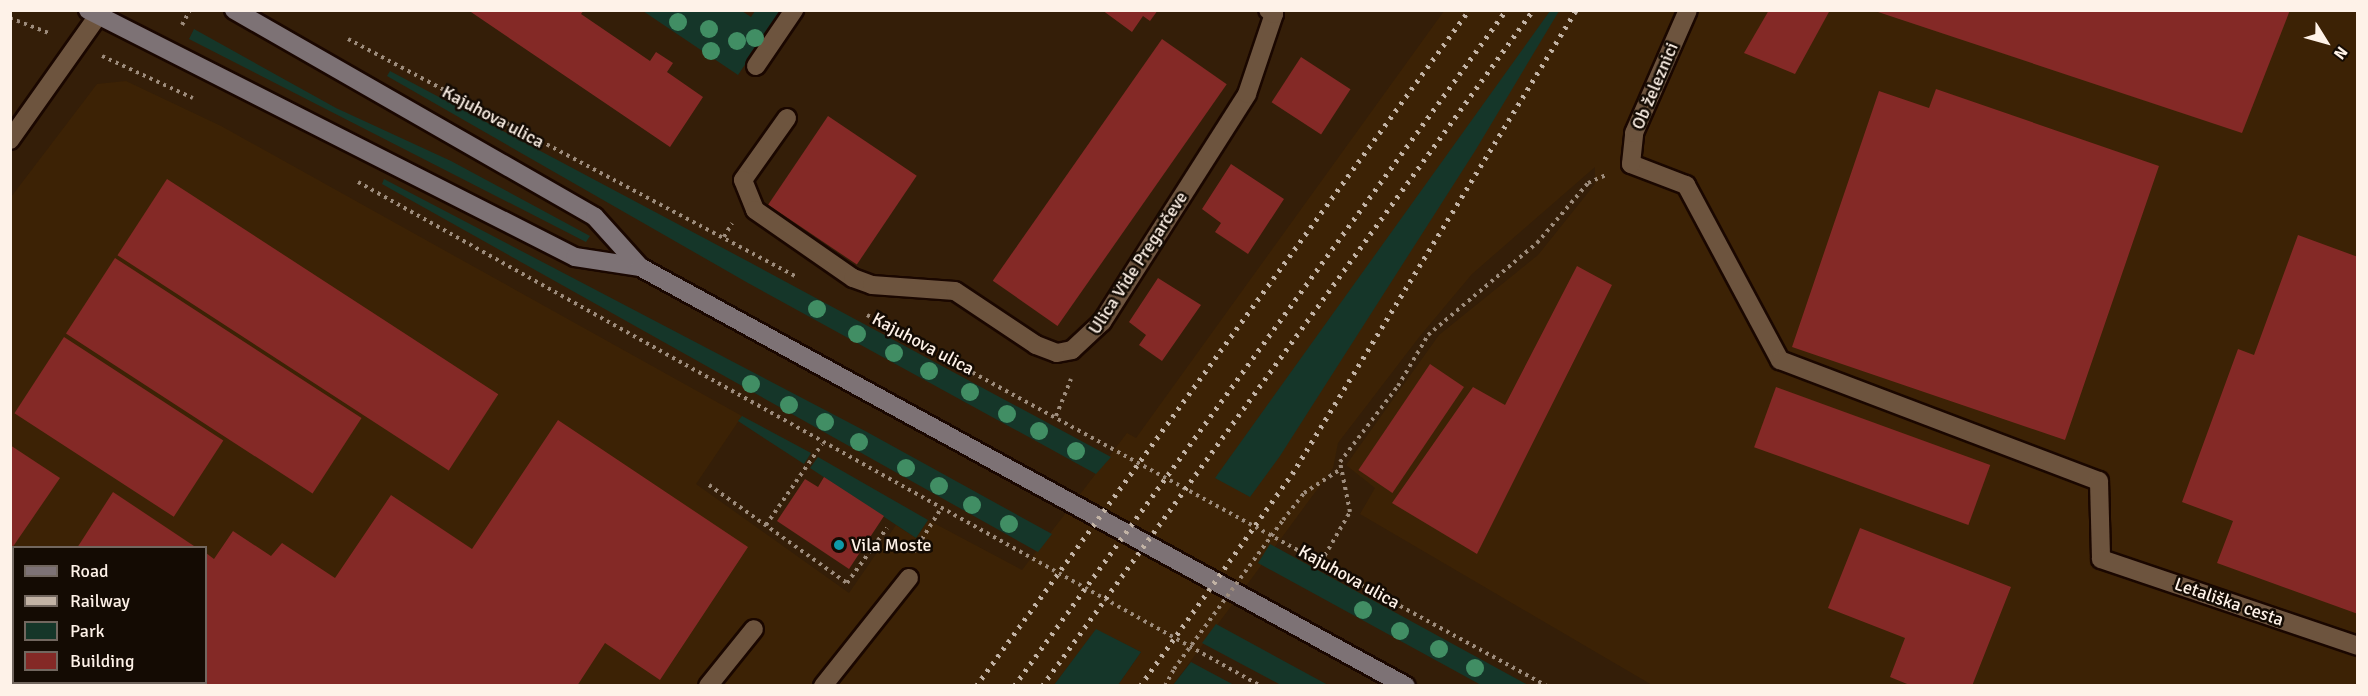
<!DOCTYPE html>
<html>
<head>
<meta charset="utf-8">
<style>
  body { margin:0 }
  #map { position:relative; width:2368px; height:696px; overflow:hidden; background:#341e08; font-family:Signika,sans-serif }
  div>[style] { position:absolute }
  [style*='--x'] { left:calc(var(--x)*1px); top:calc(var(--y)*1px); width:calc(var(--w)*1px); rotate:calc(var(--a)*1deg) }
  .built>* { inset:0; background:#3c2205 }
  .green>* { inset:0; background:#153629 }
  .building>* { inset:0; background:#842926; transform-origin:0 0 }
  .path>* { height:4px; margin-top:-2px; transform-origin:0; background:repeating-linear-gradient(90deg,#9d8c7c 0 3px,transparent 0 7.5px) }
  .roads { filter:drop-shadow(2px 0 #1a0700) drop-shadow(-2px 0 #1a0700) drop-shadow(0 2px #1a0700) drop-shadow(0 -2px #1a0700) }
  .lane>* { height:18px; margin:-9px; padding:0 9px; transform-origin:9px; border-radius:9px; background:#6d543e }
  .street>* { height:18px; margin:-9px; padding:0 9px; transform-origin:9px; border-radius:9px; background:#6d543e }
  .secondary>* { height:18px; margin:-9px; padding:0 9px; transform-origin:9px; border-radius:9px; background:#7d7275 }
  .rail>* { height:4.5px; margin-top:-2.25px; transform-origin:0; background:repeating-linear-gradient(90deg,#c2b3a5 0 3px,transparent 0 9px) }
  .path-bridge>* { height:4px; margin-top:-2px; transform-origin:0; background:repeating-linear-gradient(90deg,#9d8c7c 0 3px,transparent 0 7.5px) }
  .trees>* { width:18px; height:18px; margin:-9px; border-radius:50%; background:#418e64 }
  .dots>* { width:16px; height:16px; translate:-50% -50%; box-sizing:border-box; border:3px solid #140b03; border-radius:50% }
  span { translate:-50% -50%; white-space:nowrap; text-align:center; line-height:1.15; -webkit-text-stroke:5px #140b03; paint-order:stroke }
  .street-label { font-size:18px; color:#fef2e8 }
  .poi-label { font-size:18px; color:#fef2e8 }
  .left { translate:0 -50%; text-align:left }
  .frame { position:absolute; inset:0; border:12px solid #fef2e8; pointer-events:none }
  .legend { position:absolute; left:12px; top:546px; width:195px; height:138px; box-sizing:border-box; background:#140b03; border:2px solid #72675f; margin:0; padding:8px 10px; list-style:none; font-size:18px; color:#fef2e8 }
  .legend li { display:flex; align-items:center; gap:12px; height:30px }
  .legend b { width:30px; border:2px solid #72675f }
  .north { position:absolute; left:2296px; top:12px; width:60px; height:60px; -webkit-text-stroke:4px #140b03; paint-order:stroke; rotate:127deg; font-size:16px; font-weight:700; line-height:24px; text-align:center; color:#fef2e8 }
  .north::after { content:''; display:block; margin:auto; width:21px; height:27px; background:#fef2e8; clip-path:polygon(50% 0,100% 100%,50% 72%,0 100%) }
</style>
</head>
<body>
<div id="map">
  <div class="built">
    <i style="clip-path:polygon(evenodd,1444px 11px,2357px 11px,2357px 685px,1652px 685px,1360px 514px,1375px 488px,1346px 465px,1439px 335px,1538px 255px,1595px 184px,1595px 167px,1472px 274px,1420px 336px,1338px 443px,1333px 468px,1173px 685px,1118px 685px,1141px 652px,1096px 630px,1054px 685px,11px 686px,11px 197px,97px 84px,126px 81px,221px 126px,742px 416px,696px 484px,849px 593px,896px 525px,916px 538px,928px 520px,1022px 570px,1127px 433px,1136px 438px,1444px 11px,14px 548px,206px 548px,206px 682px,14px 682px,14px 548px)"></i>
  </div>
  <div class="green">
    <i style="clip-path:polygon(643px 11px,742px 11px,751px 17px,755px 11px,781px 11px,738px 75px)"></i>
    <i style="clip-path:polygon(1550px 11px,1559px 11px,1475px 151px,1280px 456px,1250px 497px,1215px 478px)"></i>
    <i style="clip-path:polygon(194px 29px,336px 108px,451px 161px,590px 236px,586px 242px,189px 39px)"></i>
    <i style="clip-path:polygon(390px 71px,751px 263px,1111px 457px,1096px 474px,748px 283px,387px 76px)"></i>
    <i style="clip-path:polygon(384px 179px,867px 432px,1052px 534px,1038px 552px,382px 184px)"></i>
    <i style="clip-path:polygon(742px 416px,811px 453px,804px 464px,738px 421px)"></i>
    <i style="clip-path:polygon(818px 457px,928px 520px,916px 538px,810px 468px)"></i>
    <i style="clip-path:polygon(1270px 544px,1528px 685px,1481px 685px,1258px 563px)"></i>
    <i style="clip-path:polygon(1216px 624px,1328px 685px,1281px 685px,1202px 643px)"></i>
    <i style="clip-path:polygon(1096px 629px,1141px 652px,1118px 685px,1054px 685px)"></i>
    <i style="clip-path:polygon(1191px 662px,1234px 685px,1173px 685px)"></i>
  </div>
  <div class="building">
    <i style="clip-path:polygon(468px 10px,584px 10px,581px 14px,650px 61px,656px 52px,673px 63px,667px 72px,703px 97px,670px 147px)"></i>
    <i style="clip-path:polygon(1102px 10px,1158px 10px,1150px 21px,1143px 16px,1132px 32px)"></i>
    <i style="clip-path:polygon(1769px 10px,1830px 10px,1795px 74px,1744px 53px)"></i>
    <i style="clip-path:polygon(1872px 10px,2290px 10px,2242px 133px)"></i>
    <i style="left:1162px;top:39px;width:79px;height:295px;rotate:35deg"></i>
    <i style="left:1301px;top:57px;width:59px;height:54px;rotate:33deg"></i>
    <i style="clip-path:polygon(1936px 89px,2159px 166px,2065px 440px,1792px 347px,1879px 91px,1929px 108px)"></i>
    <i style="left:828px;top:116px;width:107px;height:107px;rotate:34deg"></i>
    <i style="clip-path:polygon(1231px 164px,1284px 199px,1248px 254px,1215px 232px,1221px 223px,1202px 209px)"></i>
    <i style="left:167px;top:179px;width:395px;height:91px;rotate:33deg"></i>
    <i style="clip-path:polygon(2298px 235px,2358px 257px,2358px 614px,2217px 563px,2233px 521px,2182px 502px,2238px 349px,2254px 355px)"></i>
    <i style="left:115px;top:258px;width:294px;height:90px;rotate:33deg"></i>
    <i style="clip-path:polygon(1577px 266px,1612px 285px,1477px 554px,1392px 503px,1473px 387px,1505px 405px)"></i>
    <i style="clip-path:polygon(1158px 278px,1201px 305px,1162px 361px,1139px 345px,1146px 335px,1129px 322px)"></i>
    <i style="left:64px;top:337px;width:190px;height:91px;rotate:33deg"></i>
    <i style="left:1430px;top:364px;width:41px;height:128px;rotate:34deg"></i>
    <i style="left:1776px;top:387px;width:228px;height:64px;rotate:20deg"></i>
    <i style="clip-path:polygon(558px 420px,748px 547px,660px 680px,605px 643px,577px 686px,168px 686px,206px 682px,206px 553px,214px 559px,233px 531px,271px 556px,282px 543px,335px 578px,391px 495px,472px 549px)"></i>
    <i style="clip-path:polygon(10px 445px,60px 478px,10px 551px)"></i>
    <i style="clip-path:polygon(824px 477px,884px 516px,849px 569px,777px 521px,805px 479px,818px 487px)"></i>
    <i style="clip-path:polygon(113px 492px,197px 548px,77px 548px)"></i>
    <i style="clip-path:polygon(1860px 528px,2011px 587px,1972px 686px,1912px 686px,1890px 677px,1905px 638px,1828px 608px)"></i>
  </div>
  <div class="path">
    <i style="--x:10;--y:18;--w:44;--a:21.3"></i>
    <i style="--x:182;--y:25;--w:17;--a:-62"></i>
    <i style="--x:348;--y:39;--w:508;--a:27.93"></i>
    <i style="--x:102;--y:56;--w:100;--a:24.8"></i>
    <i style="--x:358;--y:182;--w:1034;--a:29.17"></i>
    <i style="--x:724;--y:237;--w:16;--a:-60"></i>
    <i style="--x:867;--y:315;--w:775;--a:28.62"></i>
    <i style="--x:1056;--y:416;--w:40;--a:-68"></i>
    <i style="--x:709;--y:485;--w:169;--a:35.4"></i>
    <i style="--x:847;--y:583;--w:68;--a:-54"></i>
    <i style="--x:1283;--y:520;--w:34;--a:-52"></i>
    <i style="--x:1304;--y:493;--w:44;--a:-33"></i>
    <i style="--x:766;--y:525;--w:98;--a:-55.3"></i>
    <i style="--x:914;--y:552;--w:49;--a:-58.2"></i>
    <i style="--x:1321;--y:562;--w:58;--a:-59.9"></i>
    <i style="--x:1350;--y:512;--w:51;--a:-101.3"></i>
    <i style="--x:1340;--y:462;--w:96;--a:-52.7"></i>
    <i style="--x:1398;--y:386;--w:59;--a:-59.5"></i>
    <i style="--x:1428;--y:335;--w:143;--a:-40.2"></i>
    <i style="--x:1537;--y:243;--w:79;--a:-49.6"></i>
    <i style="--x:1588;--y:183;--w:20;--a:-24"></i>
    <i style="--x:1165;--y:686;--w:19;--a:-62"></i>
  </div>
  <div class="roads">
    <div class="lane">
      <i style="--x:756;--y:66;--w:68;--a:-55.8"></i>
      <i style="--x:787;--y:118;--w:76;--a:125.4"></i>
      <i style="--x:743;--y:180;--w:32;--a:68"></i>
      <i style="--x:755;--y:210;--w:119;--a:34.8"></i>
      <i style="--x:853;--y:278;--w:20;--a:20"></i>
      <i style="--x:872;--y:285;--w:83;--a:4.1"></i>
      <i style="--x:955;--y:291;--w:97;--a:33.7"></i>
      <i style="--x:1036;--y:345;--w:22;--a:21"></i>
      <i style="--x:1057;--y:353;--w:15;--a:-11"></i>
      <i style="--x:1072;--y:350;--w:41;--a:-43"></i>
      <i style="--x:1102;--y:322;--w:270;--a:-57.5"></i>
      <i style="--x:1247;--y:94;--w:84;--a:-71.4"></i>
      <i style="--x:1274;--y:14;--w:7;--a:-146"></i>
      <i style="--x:1631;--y:164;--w:59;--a:20.9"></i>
      <i style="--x:1686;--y:185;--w:199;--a:61.8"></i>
      <i style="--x:1780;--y:360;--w:341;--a:20.8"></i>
      <i style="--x:2099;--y:481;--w:78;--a:88.5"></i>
      <i style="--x:708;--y:686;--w:73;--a:-51.1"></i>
      <i style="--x:823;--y:686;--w:138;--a:-51.5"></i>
    </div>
    <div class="street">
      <i style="--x:1274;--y:14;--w:4;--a:-90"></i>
      <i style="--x:10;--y:140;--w:159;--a:-54.7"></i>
      <i style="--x:1631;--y:164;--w:31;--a:-84"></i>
      <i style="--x:1634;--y:133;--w:134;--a:-66.3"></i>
      <i style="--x:2101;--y:559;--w:271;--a:18.7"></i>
    </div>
    <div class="secondary">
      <i style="--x:88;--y:10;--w:546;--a:26.89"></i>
      <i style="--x:575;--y:257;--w:66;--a:8.7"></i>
      <i style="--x:234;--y:10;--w:416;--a:29.8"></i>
      <i style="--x:595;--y:217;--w:67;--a:48"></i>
      <i style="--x:640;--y:267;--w:873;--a:28.68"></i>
    </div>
  </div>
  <div class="rail">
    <i style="--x:976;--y:686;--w:837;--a:-53.9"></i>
    <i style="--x:1014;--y:686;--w:836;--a:-53.95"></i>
    <i style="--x:1042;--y:686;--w:835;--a:-54.01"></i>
    <i style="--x:1140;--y:686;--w:261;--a:-54.4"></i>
    <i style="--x:1292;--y:474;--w:544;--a:-58.53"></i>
  </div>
  <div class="path-bridge">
    <i style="--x:1174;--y:669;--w:185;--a:-53.8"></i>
  </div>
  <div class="trees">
    <i style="left:678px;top:22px"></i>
    <i style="left:709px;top:29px"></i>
    <i style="left:755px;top:38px"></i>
    <i style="left:737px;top:41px"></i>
    <i style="left:711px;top:51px"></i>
    <i style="left:817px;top:309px"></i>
    <i style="left:857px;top:334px"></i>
    <i style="left:894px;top:353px"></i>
    <i style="left:929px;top:371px"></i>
    <i style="left:751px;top:384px"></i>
    <i style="left:970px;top:392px"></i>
    <i style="left:789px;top:405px"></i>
    <i style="left:1007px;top:414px"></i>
    <i style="left:825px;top:422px"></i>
    <i style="left:1039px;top:431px"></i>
    <i style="left:859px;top:442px"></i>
    <i style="left:1076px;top:451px"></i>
    <i style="left:906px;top:468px"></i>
    <i style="left:939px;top:486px"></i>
    <i style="left:972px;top:505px"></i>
    <i style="left:1009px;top:524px"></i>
    <i style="left:1363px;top:610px"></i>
    <i style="left:1400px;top:631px"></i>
    <i style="left:1439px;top:649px"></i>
    <i style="left:1475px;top:668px"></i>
  </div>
  <div class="dots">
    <i style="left:839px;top:545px;background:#0f9aa8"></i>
  </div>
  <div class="street-label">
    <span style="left:1655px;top:86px;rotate:-67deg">Ob železnici</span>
    <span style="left:493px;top:117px;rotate:28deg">Kajuhova ulica</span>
    <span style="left:1138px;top:263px;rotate:-57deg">Ulica Vide Pregarčeve</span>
    <span style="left:923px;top:344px;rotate:28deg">Kajuhova ulica</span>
    <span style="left:1349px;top:577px;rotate:29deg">Kajuhova ulica</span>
    <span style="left:2229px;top:602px;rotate:19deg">Letališka cesta</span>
  </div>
  <div class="poi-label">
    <span class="left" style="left:851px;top:545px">Vila Moste</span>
  </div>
  <div class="frame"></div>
  <ul class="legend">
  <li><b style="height:8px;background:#7d7275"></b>Road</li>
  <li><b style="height:8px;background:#c2b3a5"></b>Railway</li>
  <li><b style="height:16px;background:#153629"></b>Park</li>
  <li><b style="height:16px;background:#842926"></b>Building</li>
  </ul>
  <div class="north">N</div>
</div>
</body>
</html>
